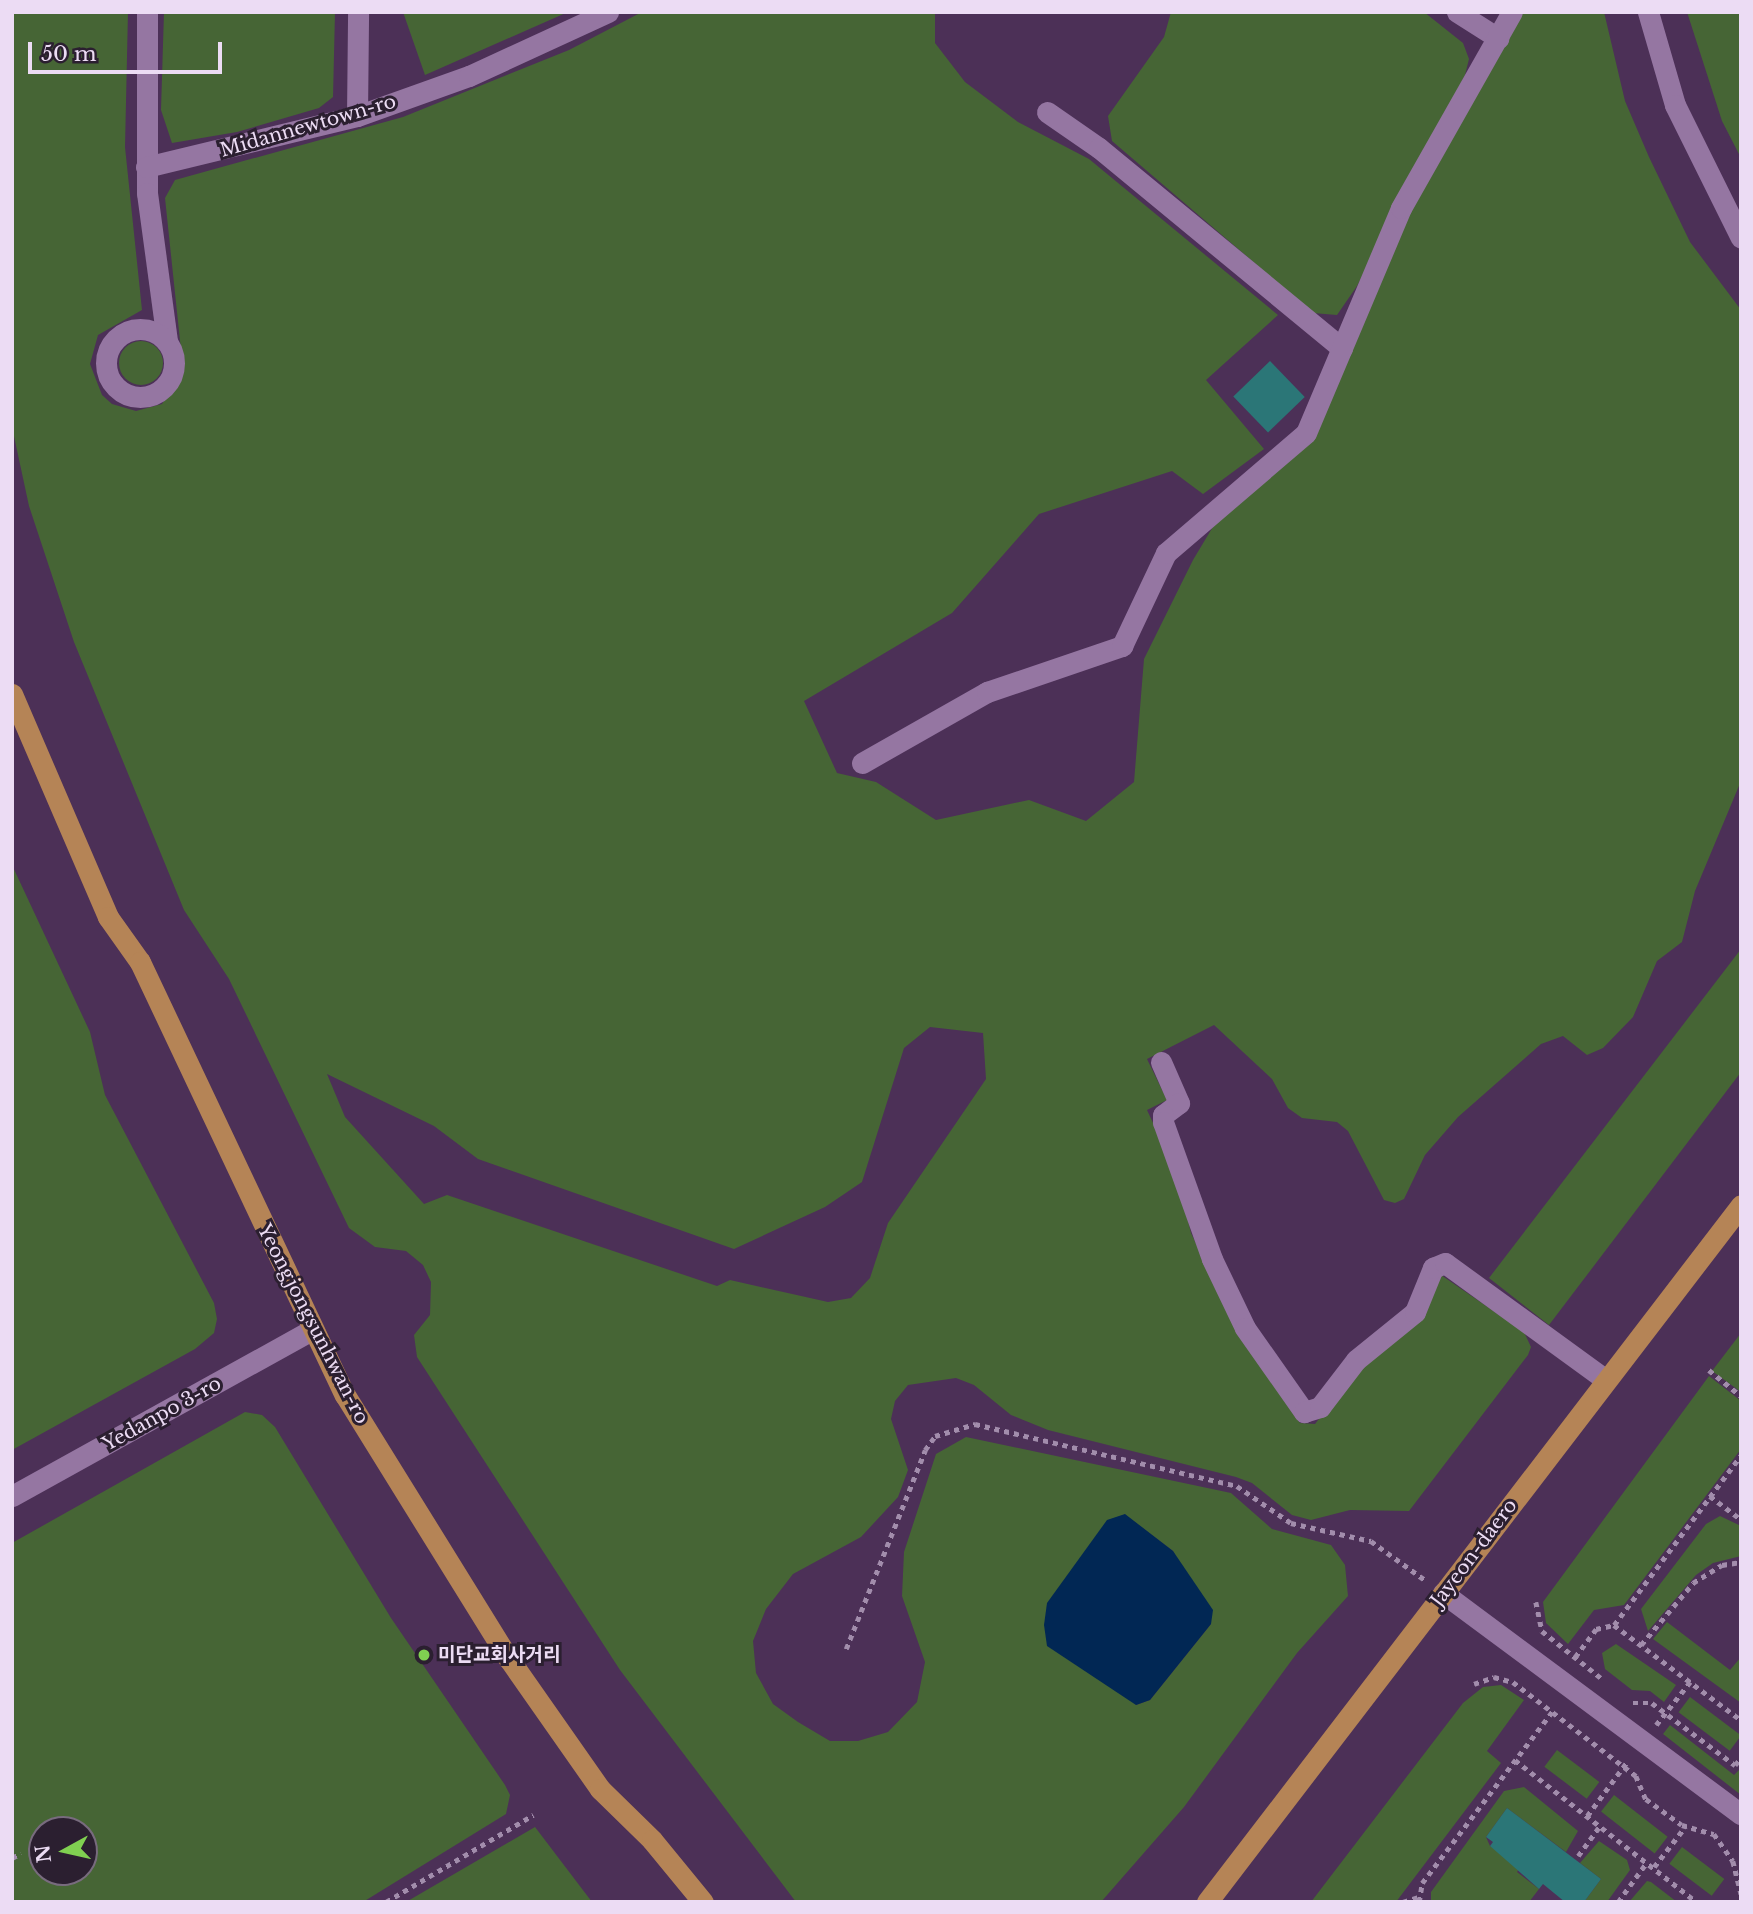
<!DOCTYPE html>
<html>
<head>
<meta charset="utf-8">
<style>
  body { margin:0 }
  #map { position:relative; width:1753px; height:1914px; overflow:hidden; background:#4c3057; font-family:"Libre Baskerville","Noto Sans KR",serif }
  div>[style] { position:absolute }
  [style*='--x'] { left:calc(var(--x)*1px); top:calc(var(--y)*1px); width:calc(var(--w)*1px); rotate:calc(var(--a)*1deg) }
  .green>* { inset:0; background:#466535; transform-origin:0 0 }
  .round { border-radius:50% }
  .water>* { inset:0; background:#012754 }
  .building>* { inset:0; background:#2b7677; transform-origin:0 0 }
  .path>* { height:4.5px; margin-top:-2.25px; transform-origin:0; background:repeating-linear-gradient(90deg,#a28dac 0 5px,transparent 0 10px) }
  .minor>* { height:21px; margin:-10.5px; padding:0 10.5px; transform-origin:10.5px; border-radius:10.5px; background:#9576a2 }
  .minor>.ring { margin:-10.5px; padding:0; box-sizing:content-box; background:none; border:21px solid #9576a2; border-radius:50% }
  .major>* { height:21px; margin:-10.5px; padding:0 10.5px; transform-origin:10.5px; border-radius:10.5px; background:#b58456 }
  .dots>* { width:19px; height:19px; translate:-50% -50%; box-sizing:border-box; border:4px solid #2b1f30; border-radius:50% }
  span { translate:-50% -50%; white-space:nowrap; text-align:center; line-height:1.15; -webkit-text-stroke:6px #2b1f30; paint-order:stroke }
  .street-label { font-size:19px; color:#ecdcf4 }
  .poi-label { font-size:19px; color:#ecdcf4; font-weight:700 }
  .left { translate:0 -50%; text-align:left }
  .frame { position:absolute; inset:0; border:14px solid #ecdcf4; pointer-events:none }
  .north { position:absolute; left:28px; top:1816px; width:70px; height:70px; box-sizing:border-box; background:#2b1f30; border:2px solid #786b7e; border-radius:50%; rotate:262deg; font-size:19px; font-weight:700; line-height:28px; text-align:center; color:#ecdcf4 }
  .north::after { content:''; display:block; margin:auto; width:24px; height:32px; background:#80d051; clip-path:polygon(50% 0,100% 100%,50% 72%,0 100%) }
  .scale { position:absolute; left:28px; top:42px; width:194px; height:32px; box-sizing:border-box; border:4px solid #ecdcf4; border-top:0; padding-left:9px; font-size:21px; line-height:24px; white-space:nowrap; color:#ecdcf4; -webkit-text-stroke:5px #2b1f30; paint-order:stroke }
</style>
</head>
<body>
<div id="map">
  <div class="green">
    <i style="clip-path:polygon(evenodd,12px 12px,128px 12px,125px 147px,142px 310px,98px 335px,90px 364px,102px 395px,112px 404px,136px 411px,162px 404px,183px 369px,165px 198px,175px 180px,403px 117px,569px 50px,642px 12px,935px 12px,935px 43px,965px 82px,1018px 122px,1089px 159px,1278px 315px,1206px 380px,1264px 449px,1203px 494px,1172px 471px,1039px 514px,952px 613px,804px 701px,837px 773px,876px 782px,936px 820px,1029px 800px,1086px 821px,1134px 782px,1144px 659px,1193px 560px,1220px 515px,1315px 435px,1404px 217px,1520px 12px,1604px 12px,1625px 101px,1649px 157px,1690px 242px,1741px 310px,1741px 781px,1695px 891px,1682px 942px,1657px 961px,1633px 1017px,1603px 1048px,1587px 1055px,1563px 1036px,1541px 1044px,1458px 1117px,1425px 1155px,1404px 1199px,1395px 1203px,1384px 1200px,1348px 1131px,1337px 1122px,1302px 1118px,1288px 1108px,1272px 1079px,1214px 1025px,1147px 1059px,1167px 1100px,1147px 1110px,1176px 1172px,1191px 1233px,1241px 1339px,1300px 1423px,1315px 1424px,1352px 1376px,1418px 1321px,1441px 1275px,1524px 1332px,1531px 1347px,1528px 1355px,1409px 1511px,1350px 1510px,1311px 1520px,1292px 1515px,1252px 1483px,1236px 1477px,1048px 1430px,1011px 1415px,974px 1385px,956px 1378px,908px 1385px,895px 1401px,891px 1419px,908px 1470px,898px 1497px,861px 1537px,793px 1574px,766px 1609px,753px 1641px,756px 1673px,773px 1704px,798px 1722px,830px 1741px,858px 1741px,888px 1732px,917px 1702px,925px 1662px,902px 1596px,904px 1552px,936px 1454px,966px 1437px,1231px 1493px,1272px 1529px,1331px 1545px,1345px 1565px,1348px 1596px,1297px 1653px,1184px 1807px,1101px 1902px,796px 1902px,620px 1670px,417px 1357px,414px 1335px,430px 1315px,431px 1282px,423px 1265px,406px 1251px,375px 1247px,349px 1228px,229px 979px,184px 910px,74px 642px,29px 506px,12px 427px,12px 12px,930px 1027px,983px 1033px,986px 1079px,888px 1223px,870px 1278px,851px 1298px,828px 1302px,730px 1280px,717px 1286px,447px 1195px,424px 1204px,345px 1117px,327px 1074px,434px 1126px,478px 1159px,734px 1249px,825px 1207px,862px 1182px,904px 1048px,930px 1027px,12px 12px,1124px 1514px,1173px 1551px,1211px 1624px,1150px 1700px,1136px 1705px,1124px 1514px)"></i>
    <i style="clip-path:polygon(164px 12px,335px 12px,333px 97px,319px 108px,237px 132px,172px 143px,161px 110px)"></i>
    <i style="clip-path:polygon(403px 12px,568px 12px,425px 75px)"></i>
    <i style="clip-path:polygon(1171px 12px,1424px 12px,1463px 43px,1469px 59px,1465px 75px,1357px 286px,1337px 315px,1313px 313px,1112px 141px,1108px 116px,1164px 37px)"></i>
    <i style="clip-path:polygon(1687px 12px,1741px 12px,1741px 158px,1722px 121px)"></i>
    <i class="round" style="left:119px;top:341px;width:44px;height:44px"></i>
    <i style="clip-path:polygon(12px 865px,90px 1032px,105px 1095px,214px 1303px,217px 1319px,214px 1333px,195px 1349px,12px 1450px)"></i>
    <i style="clip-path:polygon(1741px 949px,1741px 1072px,1549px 1325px,1489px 1278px)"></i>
    <i style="clip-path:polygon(1741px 1333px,1741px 1392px,1712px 1371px)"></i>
    <i style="clip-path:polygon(1709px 1376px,1741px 1401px,1741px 1449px,1624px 1605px,1594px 1610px,1568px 1644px,1546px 1623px,1543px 1602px)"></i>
    <i style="clip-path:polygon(evenodd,245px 1412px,262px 1415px,275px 1427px,391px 1618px,505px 1785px,510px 1795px,506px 1814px,363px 1902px,12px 1902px,12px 1543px,245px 1412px,42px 1830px,84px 1830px,84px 1872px,42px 1872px,42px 1830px)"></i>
    <i style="clip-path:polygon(1720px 1516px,1741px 1526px,1741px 1556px,1713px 1563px,1696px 1575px,1648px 1631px,1641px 1609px,1706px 1524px)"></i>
    <i style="clip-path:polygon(1667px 1622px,1730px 1670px,1741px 1657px,1741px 1703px,1653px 1639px)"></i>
    <i style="clip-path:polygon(1616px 1644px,1676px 1685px,1664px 1702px,1650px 1691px,1632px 1690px,1605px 1669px,1602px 1653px)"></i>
    <i style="clip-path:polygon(1501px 1685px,1524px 1700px,1487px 1751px,1501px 1763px,1396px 1902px,1311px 1902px,1463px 1703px,1483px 1687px)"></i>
    <i style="left:1690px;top:1697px;width:64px;height:19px;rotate:37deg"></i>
    <i style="clip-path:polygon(1670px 1725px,1734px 1775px,1741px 1768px,1741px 1795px,1663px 1734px)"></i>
    <i style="left:1557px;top:1750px;width:53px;height:21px;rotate:37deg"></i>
    <i style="clip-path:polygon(1524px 1787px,1578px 1831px,1566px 1852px,1507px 1808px,1486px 1837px,1490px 1846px,1523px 1863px,1517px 1872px,1539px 1889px,1529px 1902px,1431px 1902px,1431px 1892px,1504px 1791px)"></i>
    <i style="left:1614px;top:1795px;width:68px;height:21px;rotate:38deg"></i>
    <i style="clip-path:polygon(535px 1827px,592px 1902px,406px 1902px)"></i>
    <i style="clip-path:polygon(1599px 1841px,1627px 1860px,1630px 1870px,1607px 1902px,1584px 1902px,1601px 1879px,1580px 1863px)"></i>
    <i style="left:1682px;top:1847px;width:53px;height:21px;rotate:37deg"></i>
    <i style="clip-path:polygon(1647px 1881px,1651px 1882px,1677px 1902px,1629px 1902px)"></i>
  </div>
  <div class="water">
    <i style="clip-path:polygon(1125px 1514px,1173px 1551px,1213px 1610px,1211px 1624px,1150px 1700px,1136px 1705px,1047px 1646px,1044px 1625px,1047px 1603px,1107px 1520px)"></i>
  </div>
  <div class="building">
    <i style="left:1270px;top:361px;width:50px;height:51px;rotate:46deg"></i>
    <i style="clip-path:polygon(1507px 1808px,1601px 1879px,1584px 1902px,1565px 1902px,1543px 1884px,1539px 1889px,1490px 1846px,1493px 1842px,1486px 1837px)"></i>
  </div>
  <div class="path">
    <i style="--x:1709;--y:1370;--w:41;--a:39.1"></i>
    <i style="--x:1710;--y:1496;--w:39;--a:37"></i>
    <i style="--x:1536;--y:1602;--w:30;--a:78"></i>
    <i style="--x:1542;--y:1631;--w:75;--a:38.5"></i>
    <i style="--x:1614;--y:1625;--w:212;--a:-53.2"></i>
    <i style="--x:1641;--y:1645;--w:81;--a:-50"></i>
    <i style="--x:1693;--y:1583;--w:34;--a:-32"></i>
    <i style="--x:1722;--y:1565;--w:19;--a:-9"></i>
    <i style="--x:846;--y:1649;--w:214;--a:-68.3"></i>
    <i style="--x:925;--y:1450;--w:17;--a:-54"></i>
    <i style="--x:935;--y:1436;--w:42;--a:-16.7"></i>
    <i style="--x:975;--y:1424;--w:269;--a:13.3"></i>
    <i style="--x:1237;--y:1486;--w:65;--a:34.4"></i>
    <i style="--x:1291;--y:1523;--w:82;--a:12.7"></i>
    <i style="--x:1371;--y:1541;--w:67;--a:35.8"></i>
    <i style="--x:1575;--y:1657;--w:35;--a:-53"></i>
    <i style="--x:1596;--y:1629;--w:18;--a:-13"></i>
    <i style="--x:1614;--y:1625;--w:159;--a:36.8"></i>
    <i style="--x:1474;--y:1684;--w:21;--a:-19"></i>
    <i style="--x:1494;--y:1677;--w:20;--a:15"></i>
    <i style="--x:1513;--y:1682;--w:155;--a:37.4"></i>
    <i style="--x:1636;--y:1776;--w:25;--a:67"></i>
    <i style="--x:1646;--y:1799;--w:44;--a:35.8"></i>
    <i style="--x:1682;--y:1825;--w:33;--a:16"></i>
    <i style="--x:1714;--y:1834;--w:33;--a:55"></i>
    <i style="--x:1733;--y:1861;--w:34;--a:76"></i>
    <i style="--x:1633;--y:1703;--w:19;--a:0"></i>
    <i style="--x:1652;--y:1703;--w:104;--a:36.8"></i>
    <i style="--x:1735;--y:1765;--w:9;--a:-49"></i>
    <i style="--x:1656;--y:1725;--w:55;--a:-51.7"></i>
    <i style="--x:1515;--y:1760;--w:231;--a:38"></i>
    <i style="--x:1587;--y:1816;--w:67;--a:-53.5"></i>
    <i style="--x:1578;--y:1856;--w:37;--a:-54"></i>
    <i style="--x:12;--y:1858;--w:10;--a:-29"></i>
    <i style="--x:1654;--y:1867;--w:51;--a:-52.2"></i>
    <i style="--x:386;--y:1902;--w:171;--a:-30.6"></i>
    <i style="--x:1403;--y:1902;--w:16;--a:-18"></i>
    <i style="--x:1419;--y:1902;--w:19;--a:-81"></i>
    <i style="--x:1422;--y:1883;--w:215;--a:-52.8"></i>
    <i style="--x:1618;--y:1902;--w:49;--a:-54.1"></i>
  </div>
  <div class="minor">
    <i style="--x:147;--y:12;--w:181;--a:90"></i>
    <i style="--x:147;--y:193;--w:149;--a:82.3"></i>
    <i style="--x:1457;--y:12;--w:49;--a:32.4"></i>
    <i style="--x:1648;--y:12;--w:97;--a:73.8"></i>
    <i style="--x:1675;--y:105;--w:148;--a:63.6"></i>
    <i style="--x:1047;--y:112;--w:63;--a:34.7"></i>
    <i style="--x:1099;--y:148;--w:315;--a:39.5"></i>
    <i style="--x:357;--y:116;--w:104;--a:-89.4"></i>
    <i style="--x:146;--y:167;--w:217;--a:-13.6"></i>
    <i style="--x:357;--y:116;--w:119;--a:-19.7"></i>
    <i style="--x:469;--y:76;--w:153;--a:-24.7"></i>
    <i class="ring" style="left:106px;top:329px;width:47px;height:47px"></i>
    <i style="--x:862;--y:763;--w:144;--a:-29.6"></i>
    <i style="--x:987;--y:692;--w:143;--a:-18.8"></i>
    <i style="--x:1122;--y:646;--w:103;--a:-64.7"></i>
    <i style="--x:1166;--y:553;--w:184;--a:-40.6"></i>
    <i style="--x:1306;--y:433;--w:244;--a:-67.1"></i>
    <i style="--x:1401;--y:208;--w:225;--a:-60.5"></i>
    <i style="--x:1161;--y:1062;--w:45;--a:66.3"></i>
    <i style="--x:1179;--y:1103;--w:20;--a:143"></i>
    <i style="--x:1163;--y:1115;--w:7;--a:90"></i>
    <i style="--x:1163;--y:1122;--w:145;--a:70.3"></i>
    <i style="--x:1212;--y:1259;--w:76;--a:64.4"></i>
    <i style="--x:1245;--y:1328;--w:103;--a:54.9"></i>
    <i style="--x:1304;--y:1412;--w:17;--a:-17"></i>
    <i style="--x:1320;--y:1407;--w:59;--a:-52.5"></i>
    <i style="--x:1356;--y:1360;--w:76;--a:-39.1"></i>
    <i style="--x:1415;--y:1312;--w:48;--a:-67.8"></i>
    <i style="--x:1433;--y:1268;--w:13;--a:-23"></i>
    <i style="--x:1445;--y:1263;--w:199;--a:36"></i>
    <i style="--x:12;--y:1496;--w:343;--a:-29"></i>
    <i style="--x:1443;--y:1593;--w:371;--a:36.6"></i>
  </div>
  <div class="major">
    <i style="--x:12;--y:694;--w:243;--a:66.7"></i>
    <i style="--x:108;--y:917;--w:55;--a:54.6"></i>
    <i style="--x:140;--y:962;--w:479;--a:64.7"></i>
    <i style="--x:345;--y:1395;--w:311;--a:58.2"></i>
    <i style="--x:509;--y:1659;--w:159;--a:55"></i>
    <i style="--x:600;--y:1789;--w:73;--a:44.4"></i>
    <i style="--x:652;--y:1840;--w:80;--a:50.6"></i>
    <i style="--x:1207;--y:1902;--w:878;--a:-52.54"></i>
  </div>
  <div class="dots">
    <i style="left:424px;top:1655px;background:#80d051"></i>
  </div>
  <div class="street-label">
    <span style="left:308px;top:126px;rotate:-16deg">Midannewtown-ro</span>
    <span style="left:313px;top:1324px;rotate:63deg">Yeongjongsunhwan-ro</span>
    <span style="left:162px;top:1414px;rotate:-29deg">Yedanpo 3-ro</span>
    <span style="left:1474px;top:1553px;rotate:-53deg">Jayeon-daero</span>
  </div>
  <div class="poi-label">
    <span class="left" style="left:438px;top:1655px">미단교회사거리</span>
  </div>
  <div class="frame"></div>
  <div class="north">N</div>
  <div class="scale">50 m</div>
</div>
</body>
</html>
